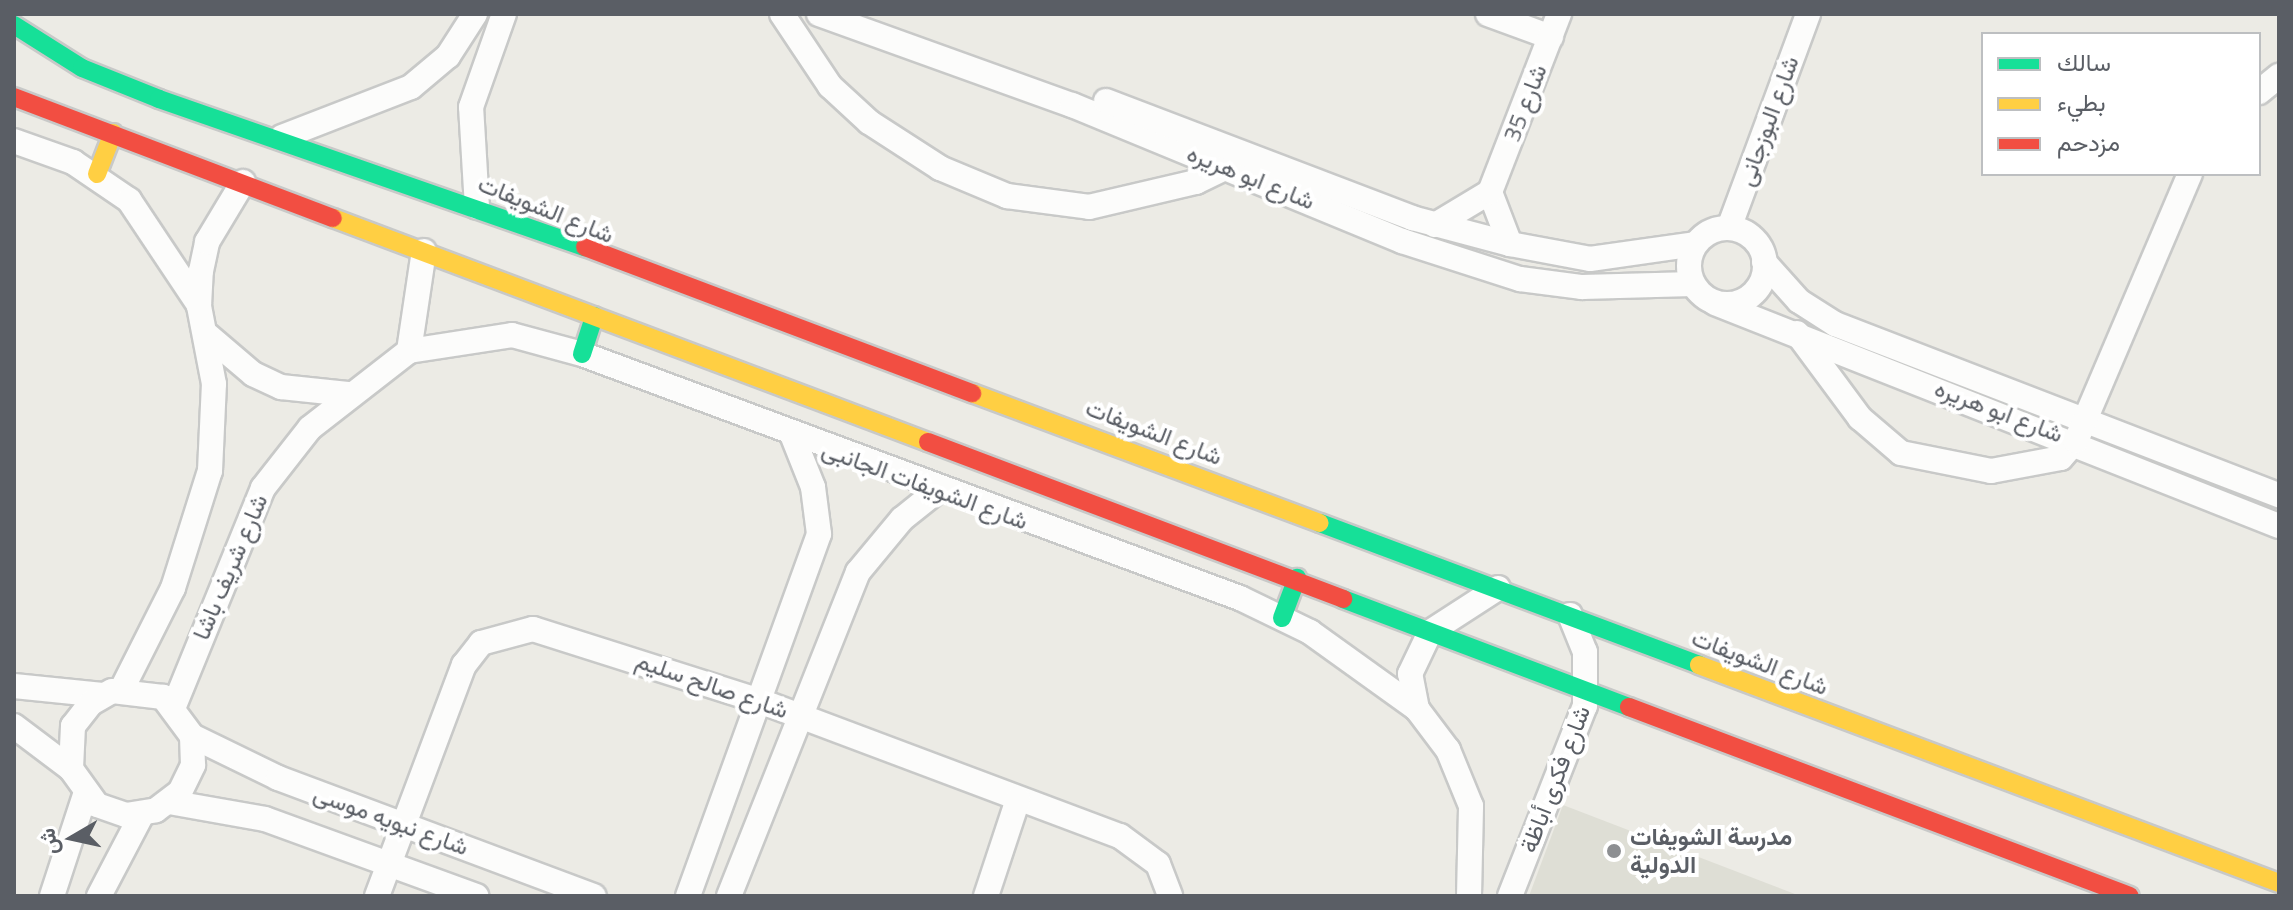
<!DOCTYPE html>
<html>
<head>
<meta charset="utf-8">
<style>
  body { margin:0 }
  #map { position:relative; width:2293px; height:910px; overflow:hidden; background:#ecebe5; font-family:"Titillium Web",Vazirmatn,sans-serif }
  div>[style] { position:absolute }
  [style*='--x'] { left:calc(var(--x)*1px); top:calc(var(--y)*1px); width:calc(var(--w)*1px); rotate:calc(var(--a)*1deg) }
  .education>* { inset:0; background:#deded5 }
  .roads { filter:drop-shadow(2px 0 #c8c9c8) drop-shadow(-2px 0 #c8c9c8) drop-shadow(0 2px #c8c9c8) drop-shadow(0 -2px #c8c9c8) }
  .street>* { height:24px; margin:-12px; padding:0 12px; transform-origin:12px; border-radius:12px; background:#fcfcfb }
  .street>.ring { margin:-12px; padding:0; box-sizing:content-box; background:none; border:24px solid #fcfcfb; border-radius:50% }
  .fast>* { height:18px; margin:-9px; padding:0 9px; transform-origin:9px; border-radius:9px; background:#16e098 }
  .slow>* { height:18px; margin:-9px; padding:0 9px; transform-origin:9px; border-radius:9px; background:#ffcf43 }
  .jam>* { height:18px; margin:-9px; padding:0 9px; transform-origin:9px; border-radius:9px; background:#f24e42 }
  .dots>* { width:22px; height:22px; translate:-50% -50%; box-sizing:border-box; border:4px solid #fff; border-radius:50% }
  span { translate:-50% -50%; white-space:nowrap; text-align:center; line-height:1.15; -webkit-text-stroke:8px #fff; paint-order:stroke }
  .street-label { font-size:24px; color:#5a5e65 }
  .poi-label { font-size:24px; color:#5a5e65; font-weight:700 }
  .left { translate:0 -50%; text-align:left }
  .frame { position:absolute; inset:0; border:16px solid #5a5e65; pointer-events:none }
  .legend { position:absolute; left:1981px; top:32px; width:280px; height:144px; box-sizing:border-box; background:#fff; border:2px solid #bdbfc1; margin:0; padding:10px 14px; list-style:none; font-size:24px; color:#5a5e65 }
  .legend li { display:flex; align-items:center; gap:16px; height:40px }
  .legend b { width:40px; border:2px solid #bdbfc1 }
  .north { position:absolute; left:32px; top:798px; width:80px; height:80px; -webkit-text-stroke:6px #fff; paint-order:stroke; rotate:261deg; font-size:22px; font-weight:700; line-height:32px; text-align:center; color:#5a5e65 }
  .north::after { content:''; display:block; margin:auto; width:28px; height:36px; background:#5a5e65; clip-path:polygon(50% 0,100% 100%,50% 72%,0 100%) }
</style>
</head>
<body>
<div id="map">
  <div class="education">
    <i style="clip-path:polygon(1563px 805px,1800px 896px,1529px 896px)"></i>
  </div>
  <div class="roads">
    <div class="street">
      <i style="--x:782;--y:14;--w:87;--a:56.3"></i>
      <i style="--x:830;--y:86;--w:53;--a:42.7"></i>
      <i style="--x:869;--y:122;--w:85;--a:32.9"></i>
      <i style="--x:940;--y:168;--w:73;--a:22.7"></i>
      <i style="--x:1007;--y:196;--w:83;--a:7.6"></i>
      <i style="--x:1089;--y:207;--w:110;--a:-13.2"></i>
      <i style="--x:1196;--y:182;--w:43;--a:-26"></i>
      <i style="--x:819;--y:14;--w:269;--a:19.8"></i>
      <i style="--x:1072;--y:105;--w:357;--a:22.4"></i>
      <i style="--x:1402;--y:241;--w:124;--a:17.9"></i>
      <i style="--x:1520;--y:279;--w:63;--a:7.4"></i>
      <i style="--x:1582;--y:287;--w:111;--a:-1.5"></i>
      <i style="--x:1488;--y:14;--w:67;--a:20.1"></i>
      <i style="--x:2259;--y:92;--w:26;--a:-39"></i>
      <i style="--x:1106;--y:101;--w:328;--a:20.9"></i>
      <i style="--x:1412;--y:218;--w:101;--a:14.9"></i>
      <i style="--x:1510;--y:244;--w:81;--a:10.6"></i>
      <i style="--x:1590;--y:259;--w:106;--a:-8.1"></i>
      <i style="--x:282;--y:137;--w:138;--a:-21.2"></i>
      <i style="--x:411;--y:87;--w:48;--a:-40"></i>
      <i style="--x:448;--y:56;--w:50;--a:-57.3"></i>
      <i style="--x:14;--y:141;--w:63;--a:19.6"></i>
      <i style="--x:73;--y:162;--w:68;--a:34.2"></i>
      <i style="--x:129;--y:200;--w:126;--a:56.3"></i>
      <i style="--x:1490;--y:192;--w:56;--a:69"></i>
      <i style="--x:477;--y:207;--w:100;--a:-93.4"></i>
      <i style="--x:471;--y:107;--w:99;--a:-70.5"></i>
      <i style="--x:1435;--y:225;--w:64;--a:-31"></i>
      <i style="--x:1490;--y:192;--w:191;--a:-68.8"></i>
      <i style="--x:1729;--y:228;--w:228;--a:-69.7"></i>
      <i class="ring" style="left:1689px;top:228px;width:52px;height:52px"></i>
      <i style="--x:1764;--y:262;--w:52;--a:48.1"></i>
      <i style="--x:1799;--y:301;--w:43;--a:32.6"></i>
      <i style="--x:1835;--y:324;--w:476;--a:21.1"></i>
      <i style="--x:1715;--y:303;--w:606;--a:21.57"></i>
      <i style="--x:1797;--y:333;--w:106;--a:53.5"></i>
      <i style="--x:1860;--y:418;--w:54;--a:40.5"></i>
      <i style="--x:1901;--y:453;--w:92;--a:11.3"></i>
      <i style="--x:1991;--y:471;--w:71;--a:-10.5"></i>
      <i style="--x:2061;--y:458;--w:23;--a:-49"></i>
      <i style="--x:2076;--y:441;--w:290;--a:-66.9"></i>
      <i style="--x:206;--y:334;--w:62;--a:40.4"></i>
      <i style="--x:253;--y:374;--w:31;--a:25"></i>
      <i style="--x:281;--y:387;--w:67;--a:6"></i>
      <i style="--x:409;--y:351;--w:104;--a:-8.8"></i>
      <i style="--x:512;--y:335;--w:73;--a:15.2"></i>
      <i style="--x:582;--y:354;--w:702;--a:20.35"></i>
      <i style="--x:1240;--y:598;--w:78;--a:25.9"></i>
      <i style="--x:1310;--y:632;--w:132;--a:35.7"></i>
      <i style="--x:14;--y:686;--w:89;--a:5.8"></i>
      <i style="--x:122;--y:689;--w:113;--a:-63.2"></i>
      <i style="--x:173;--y:588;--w:123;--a:-72.5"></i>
      <i style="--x:210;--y:471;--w:87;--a:-87.4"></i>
      <i style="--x:214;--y:384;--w:79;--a:-100.9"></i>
      <i style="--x:199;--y:306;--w:35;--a:-87"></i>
      <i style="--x:201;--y:271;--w:30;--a:-78"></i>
      <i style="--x:207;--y:242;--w:70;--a:-59"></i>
      <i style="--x:174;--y:706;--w:235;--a:-67.8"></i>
      <i style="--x:263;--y:488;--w:76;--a:-51.9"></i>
      <i style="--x:310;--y:428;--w:125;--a:-37.9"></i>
      <i style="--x:409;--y:351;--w:101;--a:-81.5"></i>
      <i style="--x:14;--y:726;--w:71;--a:37"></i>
      <i style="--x:71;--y:769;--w:44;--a:54.2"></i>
      <i style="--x:97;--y:805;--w:31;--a:19"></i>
      <i style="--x:126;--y:815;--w:30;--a:-9"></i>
      <i style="--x:156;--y:810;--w:30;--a:-37"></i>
      <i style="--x:180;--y:792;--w:30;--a:-64"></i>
      <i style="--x:193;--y:765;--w:29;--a:-92"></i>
      <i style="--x:192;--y:736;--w:49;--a:-126.6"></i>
      <i style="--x:163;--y:697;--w:51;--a:-173.3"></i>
      <i style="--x:112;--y:691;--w:24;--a:150"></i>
      <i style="--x:91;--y:703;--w:29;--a:128"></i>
      <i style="--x:73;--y:726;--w:43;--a:92.7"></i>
      <i style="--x:192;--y:736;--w:96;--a:26"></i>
      <i style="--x:278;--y:778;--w:337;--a:20.5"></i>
      <i style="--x:169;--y:802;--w:97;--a:10"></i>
      <i style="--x:265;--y:819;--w:225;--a:20"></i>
      <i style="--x:52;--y:896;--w:106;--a:-71.9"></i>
      <i style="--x:99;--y:896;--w:93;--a:-62.3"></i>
      <i style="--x:377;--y:896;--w:247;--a:-69.4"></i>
      <i style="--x:464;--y:665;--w:28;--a:-52"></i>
      <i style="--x:481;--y:643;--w:54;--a:-15.1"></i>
      <i style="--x:533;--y:629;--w:238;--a:17.6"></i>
      <i style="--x:760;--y:701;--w:384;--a:20.6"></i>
      <i style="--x:1120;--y:836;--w:47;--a:36.4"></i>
      <i style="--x:1158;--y:864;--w:34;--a:69"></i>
      <i style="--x:688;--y:896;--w:385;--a:-70.1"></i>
      <i style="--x:819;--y:534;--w:47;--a:-97.3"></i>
      <i style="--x:813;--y:487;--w:54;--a:-111.8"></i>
      <i style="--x:729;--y:896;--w:349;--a:-68.3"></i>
      <i style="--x:858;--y:572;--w:69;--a:-50.3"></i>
      <i style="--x:902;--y:519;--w:45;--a:-38.7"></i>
      <i style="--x:986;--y:896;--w:102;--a:-71.7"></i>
      <i style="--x:1469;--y:896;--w:90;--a:-88.7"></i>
      <i style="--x:1471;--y:806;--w:61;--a:-112.3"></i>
      <i style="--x:1448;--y:750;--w:51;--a:-127.1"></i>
      <i style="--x:1417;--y:709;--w:36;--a:-101"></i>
      <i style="--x:1410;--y:674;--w:47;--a:-64.5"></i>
      <i style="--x:1430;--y:632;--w:81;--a:-32.9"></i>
      <i style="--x:1510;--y:896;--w:204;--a:-68.5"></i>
      <i style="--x:1585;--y:706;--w:54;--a:-90"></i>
      <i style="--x:1585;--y:652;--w:40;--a:-112"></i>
    </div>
    <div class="fast">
      <i style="--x:14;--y:25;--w:80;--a:32.3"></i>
      <i style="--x:82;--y:68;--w:83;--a:21.9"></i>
      <i style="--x:159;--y:99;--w:451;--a:19.2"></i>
      <i style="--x:582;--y:354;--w:40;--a:-72"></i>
      <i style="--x:1320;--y:523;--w:405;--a:20.5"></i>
      <i style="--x:1343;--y:599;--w:306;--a:20.7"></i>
      <i style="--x:1282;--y:618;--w:43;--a:-69.4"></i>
    </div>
    <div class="slow">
      <i style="--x:97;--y:174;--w:44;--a:-68.7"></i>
      <i style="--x:333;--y:218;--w:636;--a:20.63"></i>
      <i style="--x:972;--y:393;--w:371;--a:20.5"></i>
      <i style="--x:1699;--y:665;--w:620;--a:20.6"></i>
    </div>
    <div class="jam">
      <i style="--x:14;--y:97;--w:341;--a:20.8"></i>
      <i style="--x:585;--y:247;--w:414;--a:20.7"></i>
      <i style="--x:928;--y:442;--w:444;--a:20.7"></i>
      <i style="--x:1629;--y:707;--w:535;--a:20.67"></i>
    </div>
  </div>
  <div class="dots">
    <i style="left:1614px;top:851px;background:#8d8f92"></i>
  </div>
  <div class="street-label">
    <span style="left:1525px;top:103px;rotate:-69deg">شارع 35</span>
    <span style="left:1768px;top:121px;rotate:-70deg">شارع البوزجانى</span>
    <span style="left:1251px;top:177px;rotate:22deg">شارع ابو هريره</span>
    <span style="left:546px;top:209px;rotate:22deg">شارع الشويفات</span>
    <span style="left:1999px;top:411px;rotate:21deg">شارع ابو هريره</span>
    <span style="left:1154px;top:432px;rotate:21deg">شارع الشويفات</span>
    <span style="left:925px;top:485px;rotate:20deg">شارع الشويفات الجانبى</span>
    <span style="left:230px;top:567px;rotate:-67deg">شارع شريف باشا</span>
    <span style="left:1760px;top:662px;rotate:21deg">شارع الشويفات</span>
    <span style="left:712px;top:685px;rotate:19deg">شارع صالح سليم</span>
    <span style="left:1555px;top:779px;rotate:-69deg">شارع فكرى أباظة</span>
    <span style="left:391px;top:820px;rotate:20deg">شارع نبويه موسى</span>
  </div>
  <div class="poi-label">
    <span class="left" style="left:1630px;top:851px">مدرسة الشويفات<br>الدولية</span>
  </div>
  <div class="frame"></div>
  <ul class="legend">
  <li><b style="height:10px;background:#16e098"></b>سالك</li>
  <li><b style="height:10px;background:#ffcf43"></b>بطيء</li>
  <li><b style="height:10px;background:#f24e42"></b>مزدحم</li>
  </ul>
  <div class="north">ش</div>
</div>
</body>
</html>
